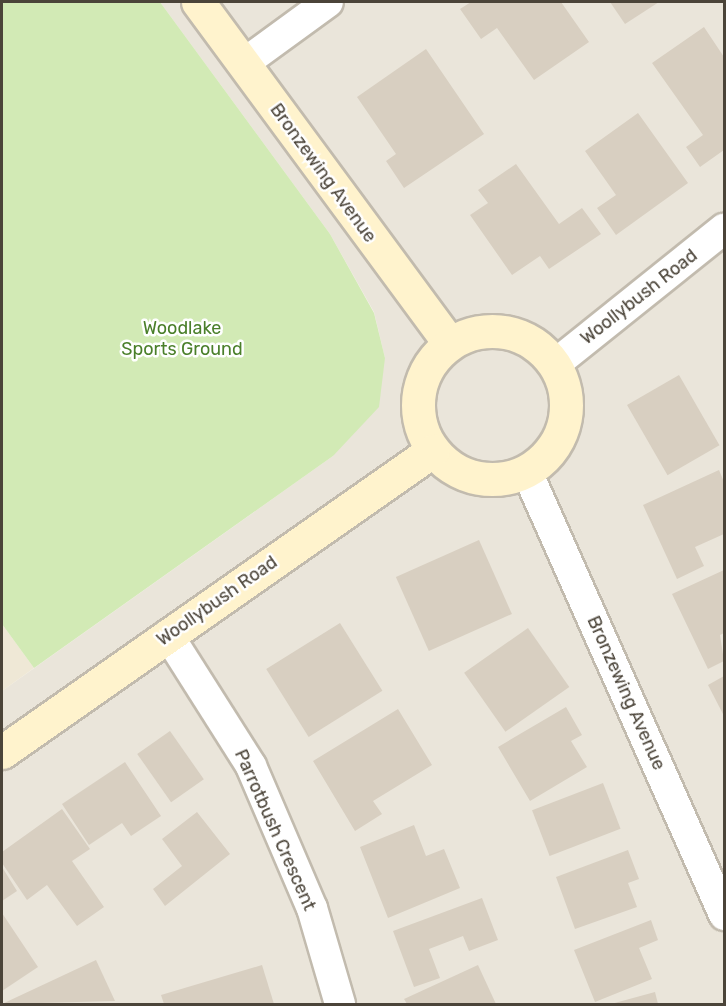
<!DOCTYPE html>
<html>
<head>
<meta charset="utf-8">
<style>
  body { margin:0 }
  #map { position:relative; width:726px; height:1006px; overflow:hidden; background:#f6f3ec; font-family:Rubik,sans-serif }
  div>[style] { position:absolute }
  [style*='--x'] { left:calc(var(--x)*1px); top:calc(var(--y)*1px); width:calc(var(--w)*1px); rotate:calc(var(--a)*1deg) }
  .residential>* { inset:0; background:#eae5da }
  .education>* { inset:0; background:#efe8d6 }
  .green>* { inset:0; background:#d2eab5 }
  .building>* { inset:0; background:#d8cfc1; transform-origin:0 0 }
  .roads { filter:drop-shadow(2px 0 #c2bbae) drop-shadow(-2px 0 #c2bbae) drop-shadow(0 2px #c2bbae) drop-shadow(0 -2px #c2bbae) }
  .street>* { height:30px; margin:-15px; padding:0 15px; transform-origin:15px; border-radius:15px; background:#fff }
  .secondary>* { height:33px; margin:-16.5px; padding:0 16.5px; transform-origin:16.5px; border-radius:16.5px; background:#fff3cd }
  .secondary>.ring { margin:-16.5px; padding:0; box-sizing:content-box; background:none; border:33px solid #fff3cd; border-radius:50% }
  span { translate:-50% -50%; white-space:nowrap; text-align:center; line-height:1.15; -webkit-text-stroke:5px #fff; paint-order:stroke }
  .street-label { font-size:18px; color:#4b4439 }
  .park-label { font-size:18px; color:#4a7f2a }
  .frame { position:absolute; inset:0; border:3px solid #4b4439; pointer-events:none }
</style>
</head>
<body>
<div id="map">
  <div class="residential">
    <i style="clip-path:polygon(160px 2px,724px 2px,724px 1004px,2px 1004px,2px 691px,333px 456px,385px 358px,374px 312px,330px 234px)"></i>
  </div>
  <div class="education">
    <i style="clip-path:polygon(2px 624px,34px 668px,2px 691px)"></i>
  </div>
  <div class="green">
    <i style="clip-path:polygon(2px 2px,160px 2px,330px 234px,374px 313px,385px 358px,379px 407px,333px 456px,34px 668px,2px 624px)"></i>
  </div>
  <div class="building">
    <i style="clip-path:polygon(471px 2px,561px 2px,589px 42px,534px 80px,497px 28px,481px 39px,460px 9px)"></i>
    <i style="clip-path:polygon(610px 2px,659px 2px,625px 24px)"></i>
    <i style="clip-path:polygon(704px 27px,724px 57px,724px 150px,700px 167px,686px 147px,703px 135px,652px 63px)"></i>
    <i style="clip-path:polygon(426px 49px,484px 134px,404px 188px,386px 161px,396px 154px,357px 97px)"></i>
    <i style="clip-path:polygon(638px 113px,688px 183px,616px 235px,597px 208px,616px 195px,585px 151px)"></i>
    <i style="clip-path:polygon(516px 164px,559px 224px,582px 208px,601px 234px,549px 269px,540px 256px,512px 275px,470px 215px,488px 203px,478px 190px)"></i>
    <i style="left:679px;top:375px;width:81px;height:60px;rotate:60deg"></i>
    <i style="clip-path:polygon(719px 470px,724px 482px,724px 534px,695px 547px,704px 566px,677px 579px,643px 505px)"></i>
    <i style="left:479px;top:540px;width:81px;height:91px;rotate:66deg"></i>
    <i style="clip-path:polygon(724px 570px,724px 633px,720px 635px,724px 661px,708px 669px,672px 594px)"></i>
    <i style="left:340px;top:623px;width:80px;height:87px;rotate:58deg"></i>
    <i style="left:528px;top:628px;width:72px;height:78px;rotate:55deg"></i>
    <i style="clip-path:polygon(724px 676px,724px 716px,708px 685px)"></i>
    <i style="clip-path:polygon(566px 707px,582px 735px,571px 741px,587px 767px,530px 801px,498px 747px)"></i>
    <i style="clip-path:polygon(398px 709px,432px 765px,373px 801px,382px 814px,355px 831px,313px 761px)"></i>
    <i style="left:170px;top:731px;width:59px;height:40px;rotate:55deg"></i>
    <i style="clip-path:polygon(125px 762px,161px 816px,131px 836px,122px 823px,89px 845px,62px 804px)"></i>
    <i style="left:603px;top:783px;width:49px;height:76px;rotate:69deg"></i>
    <i style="clip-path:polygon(62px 809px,90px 849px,72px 861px,104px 907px,77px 926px,47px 885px,27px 900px,2px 863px,2px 852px)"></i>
    <i style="clip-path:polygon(197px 812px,230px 854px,165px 906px,153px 889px,182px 866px,162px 839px)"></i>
    <i style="clip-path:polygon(414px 825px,426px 856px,444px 849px,460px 888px,388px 918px,360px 847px)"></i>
    <i style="clip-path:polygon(628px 850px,639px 879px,628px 883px,637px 907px,575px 929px,556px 877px)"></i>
    <i style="clip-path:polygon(2px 867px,17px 891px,2px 901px)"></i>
    <i style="clip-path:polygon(482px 898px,498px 940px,469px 951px,463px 936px,429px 949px,440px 978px,414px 987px,393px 931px)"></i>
    <i style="clip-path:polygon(2px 913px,38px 967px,2px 991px)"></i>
    <i style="clip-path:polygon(651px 920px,658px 940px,639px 948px,652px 979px,595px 1002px,574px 950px)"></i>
    <i style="clip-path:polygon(96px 960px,115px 1001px,2px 1004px)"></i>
    <i style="clip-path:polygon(262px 965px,274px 1004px,164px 1004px,161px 995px)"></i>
    <i style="clip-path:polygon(478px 965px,496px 1004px,407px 1004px,404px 999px)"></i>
    <i style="clip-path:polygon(655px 992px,658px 1004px,611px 1004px)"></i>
  </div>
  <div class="roads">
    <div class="street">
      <i style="--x:243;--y:64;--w:105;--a:-36.1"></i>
      <i style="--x:554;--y:365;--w:218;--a:-38.7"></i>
      <i style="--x:527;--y:472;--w:485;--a:66"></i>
      <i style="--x:168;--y:635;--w:155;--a:57.6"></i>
      <i style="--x:251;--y:766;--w:155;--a:66.8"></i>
      <i style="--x:312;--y:908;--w:100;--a:73.7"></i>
    </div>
    <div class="secondary">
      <i style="--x:198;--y:2;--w:423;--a:53.6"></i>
      <i class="ring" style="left:418px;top:331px;width:115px;height:115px"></i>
      <i style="--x:2;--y:752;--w:525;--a:-34.99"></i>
    </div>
  </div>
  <div class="street-label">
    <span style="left:323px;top:173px;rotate:54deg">Bronzewing Avenue</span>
    <span style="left:639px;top:297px;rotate:-38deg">Woollybush Road</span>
    <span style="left:217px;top:601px;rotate:-35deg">Woollybush Road</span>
    <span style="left:626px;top:693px;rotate:66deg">Bronzewing Avenue</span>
    <span style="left:275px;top:830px;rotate:66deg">Parrotbush Crescent</span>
  </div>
  <div class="park-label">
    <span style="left:182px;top:339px">Woodlake<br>Sports Ground</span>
  </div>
  <div class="frame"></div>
</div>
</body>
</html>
